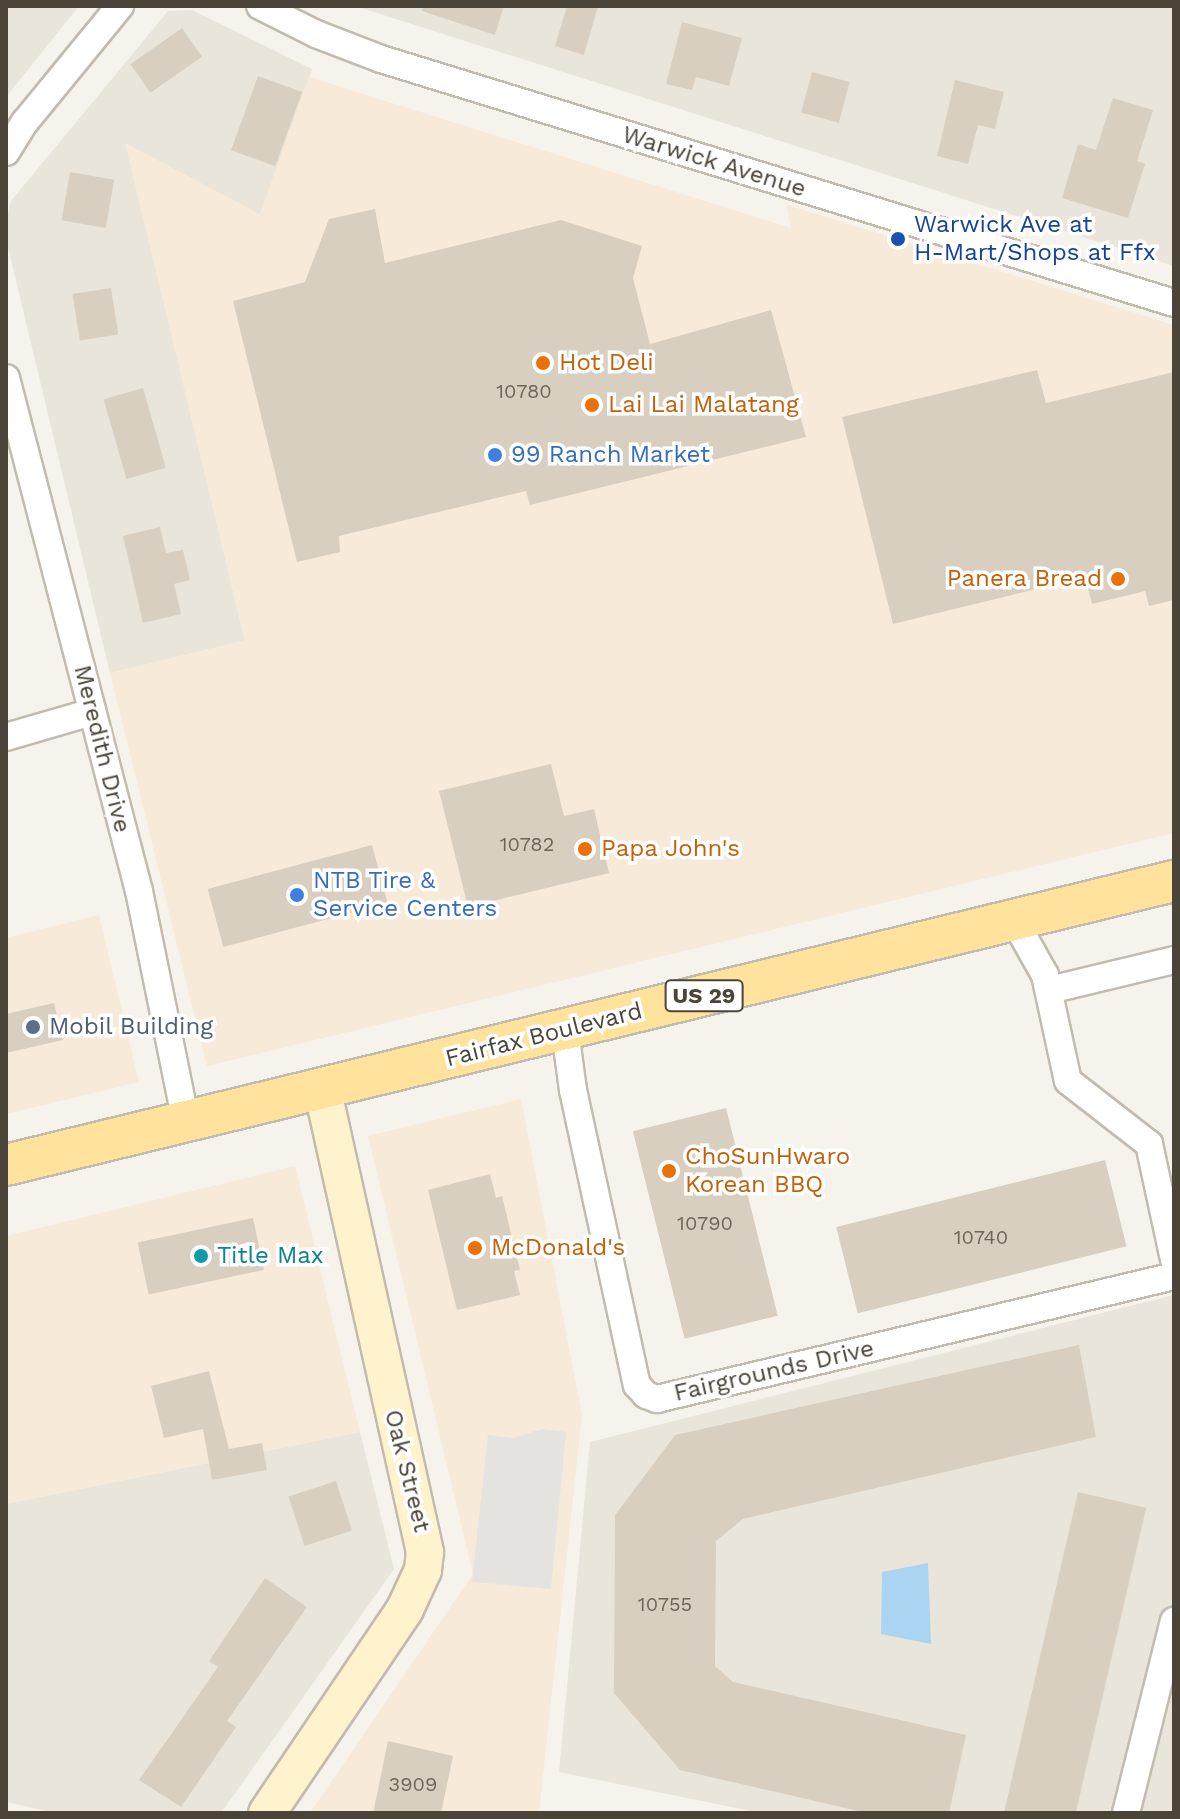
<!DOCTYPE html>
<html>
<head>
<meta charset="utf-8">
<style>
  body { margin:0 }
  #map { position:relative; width:1180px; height:1819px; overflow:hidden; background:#f6f3ec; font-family:"Work Sans",sans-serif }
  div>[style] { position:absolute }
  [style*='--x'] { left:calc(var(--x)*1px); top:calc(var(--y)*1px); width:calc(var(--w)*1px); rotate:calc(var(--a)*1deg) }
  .residential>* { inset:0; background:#eae5da }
  .commercial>* { inset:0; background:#f7ead8 }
  .parking>* { inset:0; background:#e5e3e0 }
  .water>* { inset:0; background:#a9d4f2 }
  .building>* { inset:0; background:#d8cfc1; transform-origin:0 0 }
  .roads { filter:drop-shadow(2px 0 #c2bbae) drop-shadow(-2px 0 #c2bbae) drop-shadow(0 2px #c2bbae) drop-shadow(0 -2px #c2bbae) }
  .street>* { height:26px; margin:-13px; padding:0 13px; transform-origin:13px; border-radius:13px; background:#fff }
  .secondary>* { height:36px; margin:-18px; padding:0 18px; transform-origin:18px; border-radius:18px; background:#fff3cd }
  .primary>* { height:40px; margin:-20px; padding:0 20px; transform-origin:20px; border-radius:20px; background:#ffe39c }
  .dots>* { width:22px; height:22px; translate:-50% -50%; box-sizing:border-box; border:4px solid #fff; border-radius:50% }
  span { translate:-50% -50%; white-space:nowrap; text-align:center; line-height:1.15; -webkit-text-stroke:7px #fff; paint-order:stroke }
  .number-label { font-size:20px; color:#6e675b }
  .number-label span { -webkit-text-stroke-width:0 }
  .shield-label span { padding:2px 6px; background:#fff; border:2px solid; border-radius:6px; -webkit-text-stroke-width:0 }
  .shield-label { font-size:22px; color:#4b4439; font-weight:700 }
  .street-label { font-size:24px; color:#4b4439 }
  .transit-label { font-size:24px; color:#164399 }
  .left { translate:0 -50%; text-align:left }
  .food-label { font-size:24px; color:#c56008 }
  .right { translate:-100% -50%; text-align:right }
  .shop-label { font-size:24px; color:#366cbe }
  .service-label { font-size:24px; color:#4e5e75 }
  .culture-label { font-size:24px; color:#0d838f }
  .frame { position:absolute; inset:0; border:8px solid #4b4439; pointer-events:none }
</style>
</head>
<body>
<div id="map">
  <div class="residential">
    <i style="clip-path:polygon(6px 6px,79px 6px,6px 97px)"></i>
    <i style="clip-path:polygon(355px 6px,1174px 6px,1174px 266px)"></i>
    <i style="clip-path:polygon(192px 10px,312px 69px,260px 215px,126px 144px,245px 641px,110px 673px,6px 239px,6px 221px,11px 201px,168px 11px)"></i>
    <i style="clip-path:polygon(1174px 1295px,1174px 1813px,761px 1813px,559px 1772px,590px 1442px)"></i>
    <i style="clip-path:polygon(360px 1432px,394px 1569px,221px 1813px,56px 1813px,6px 1802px,6px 1504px)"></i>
  </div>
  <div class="commercial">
    <i style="clip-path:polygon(309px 77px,791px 228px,787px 205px,1174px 325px,1174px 833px,207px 1066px,110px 673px,245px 640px,125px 143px,260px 214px)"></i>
    <i style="clip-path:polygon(99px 915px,139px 1082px,6px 1114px,6px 938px)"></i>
    <i style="clip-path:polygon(521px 1099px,582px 1415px,539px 1813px,310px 1813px,473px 1574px,368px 1136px)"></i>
    <i style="clip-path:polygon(295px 1166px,360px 1432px,6px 1504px,6px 1236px)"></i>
  </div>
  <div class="parking">
    <i style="clip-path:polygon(542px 1429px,566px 1432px,551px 1589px,472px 1582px,488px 1435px,513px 1438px)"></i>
  </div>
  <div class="water">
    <i style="clip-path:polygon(928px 1563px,931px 1644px,881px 1634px,882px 1572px)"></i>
  </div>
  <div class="building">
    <i style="clip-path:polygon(423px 6px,504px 6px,495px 35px,422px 11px)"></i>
    <i style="clip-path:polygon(567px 6px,598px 6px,584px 55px,555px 46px)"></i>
    <i style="clip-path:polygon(682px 22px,742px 38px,729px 86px,696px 77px,692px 90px,666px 84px)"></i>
    <i style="left:182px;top:28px;width:35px;height:63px;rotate:55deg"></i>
    <i style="left:812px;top:72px;width:39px;height:42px;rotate:15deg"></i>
    <i style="left:258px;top:76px;width:47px;height:79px;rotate:20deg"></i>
    <i style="clip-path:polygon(955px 80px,1004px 92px,995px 129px,978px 125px,968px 164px,937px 156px)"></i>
    <i style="clip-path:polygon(1113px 98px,1153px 110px,1137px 161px,1145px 164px,1128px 218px,1062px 198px,1078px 144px,1096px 150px)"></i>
    <i style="left:70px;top:172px;width:45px;height:49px;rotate:10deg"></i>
    <i style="clip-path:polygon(375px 209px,385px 263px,561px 220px,642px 246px,633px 278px,650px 344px,771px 310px,806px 437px,530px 505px,526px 491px,339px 536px,340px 552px,297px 562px,233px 301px,305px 282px,329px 219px)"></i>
    <i style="left:111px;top:288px;width:47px;height:39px;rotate:81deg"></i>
    <i style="clip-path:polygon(1037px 370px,1046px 403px,1174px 372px,1174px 600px,1149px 606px,1145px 591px,1092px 604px,1085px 577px,893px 624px,842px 417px)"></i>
    <i style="left:143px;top:388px;width:83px;height:41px;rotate:74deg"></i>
    <i style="clip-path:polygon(160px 527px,166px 553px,183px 550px,190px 580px,174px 584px,181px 614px,143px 623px,123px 536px)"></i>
    <i style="clip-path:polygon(551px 764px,564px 816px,594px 809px,609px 873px,468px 907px,439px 791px)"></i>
    <i style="left:372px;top:845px;width:60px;height:170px;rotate:75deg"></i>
    <i style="clip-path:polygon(54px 1003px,63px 1040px,6px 1053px,6px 1014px)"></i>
    <i style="left:726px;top:1108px;width:214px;height:96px;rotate:76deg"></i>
    <i style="left:1105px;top:1160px;width:89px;height:277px;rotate:76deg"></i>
    <i style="clip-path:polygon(490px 1174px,496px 1198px,502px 1196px,520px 1270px,514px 1271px,520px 1295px,457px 1310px,428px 1190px)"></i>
    <i style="left:253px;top:1218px;width:53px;height:118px;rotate:78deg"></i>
    <i style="clip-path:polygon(1079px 1345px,1096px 1437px,743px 1519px,716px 1541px,715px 1666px,733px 1682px,966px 1735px,949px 1813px,867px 1813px,680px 1770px,614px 1693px,615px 1515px,675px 1435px)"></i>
    <i style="clip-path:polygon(209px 1371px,229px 1449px,262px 1443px,267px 1470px,212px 1480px,203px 1429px,164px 1438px,151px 1386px)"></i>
    <i style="left:336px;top:1481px;width:52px;height:50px;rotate:72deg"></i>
    <i style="left:1078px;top:1492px;width:70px;height:330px;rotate:13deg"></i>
    <i style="clip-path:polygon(265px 1578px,307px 1607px,227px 1721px,236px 1727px,181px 1807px,139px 1780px,218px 1667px,209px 1661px)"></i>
    <i style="clip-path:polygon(388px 1741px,453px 1756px,441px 1813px,373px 1813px)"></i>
  </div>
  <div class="roads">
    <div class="street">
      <i style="--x:260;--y:6;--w:63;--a:26.6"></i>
      <i style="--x:316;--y:34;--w:70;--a:21"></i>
      <i style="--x:381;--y:59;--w:830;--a:17.1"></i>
      <i style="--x:6;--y:152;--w:36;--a:-58"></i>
      <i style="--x:25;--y:122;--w:150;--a:-50.7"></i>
      <i style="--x:6;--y:378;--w:530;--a:75.47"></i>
      <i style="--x:139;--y:891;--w:236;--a:78.5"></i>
      <i style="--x:6;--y:737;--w:90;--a:-16.2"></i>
      <i style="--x:1014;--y:920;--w:63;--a:60.6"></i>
      <i style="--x:1045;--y:975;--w:108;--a:77.8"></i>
      <i style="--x:1068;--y:1081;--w:103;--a:37.9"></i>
      <i style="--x:1149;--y:1144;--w:119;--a:77.8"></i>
      <i style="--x:1049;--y:990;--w:129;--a:-13.5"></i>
      <i style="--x:565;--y:1031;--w:60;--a:82.3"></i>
      <i style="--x:573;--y:1090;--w:302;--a:77.8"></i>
      <i style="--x:637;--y:1385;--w:13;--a:48"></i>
      <i style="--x:646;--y:1395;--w:12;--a:20"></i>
      <i style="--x:657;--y:1399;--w:531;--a:-13.38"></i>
      <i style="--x:1126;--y:1813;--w:198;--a:-76"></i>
    </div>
    <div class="secondary">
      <i style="--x:267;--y:1813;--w:246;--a:-55.9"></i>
      <i style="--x:405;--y:1609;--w:43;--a:-65.2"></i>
      <i style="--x:423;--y:1570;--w:18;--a:-84"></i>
      <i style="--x:425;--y:1552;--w:474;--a:-102.5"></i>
    </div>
    <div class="primary">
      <i style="--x:6;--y:1165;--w:1202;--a:-13.67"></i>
    </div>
  </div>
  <div class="dots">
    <i style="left:898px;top:239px;background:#1a4fb4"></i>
    <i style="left:543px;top:363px;background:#e8710a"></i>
    <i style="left:592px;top:405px;background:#e8710a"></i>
    <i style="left:495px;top:455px;background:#3f7fe0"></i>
    <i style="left:1118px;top:579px;background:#e8710a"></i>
    <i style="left:585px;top:849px;background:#e8710a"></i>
    <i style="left:297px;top:895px;background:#3f7fe0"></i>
    <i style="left:33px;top:1027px;background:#5c6f8a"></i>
    <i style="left:669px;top:1171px;background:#e8710a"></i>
    <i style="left:475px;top:1248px;background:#e8710a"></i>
    <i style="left:201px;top:1256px;background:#0f9aa8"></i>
  </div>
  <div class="number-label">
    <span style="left:524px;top:391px">10780</span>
    <span style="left:527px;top:844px">10782</span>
    <span style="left:705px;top:1223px">10790</span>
    <span style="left:981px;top:1237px">10740</span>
    <span style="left:665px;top:1604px">10755</span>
    <span style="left:413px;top:1784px">3909</span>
  </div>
  <div class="shield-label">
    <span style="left:704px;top:996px">US 29</span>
  </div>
  <div class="street-label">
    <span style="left:714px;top:162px;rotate:17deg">Warwick Avenue</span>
    <span style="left:102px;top:749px;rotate:76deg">Meredith Drive</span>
    <span style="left:544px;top:1035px;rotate:-14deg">Fairfax Boulevard</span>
    <span style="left:774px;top:1371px;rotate:-13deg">Fairgrounds Drive</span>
    <span style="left:407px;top:1471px;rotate:76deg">Oak Street</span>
  </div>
  <div class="transit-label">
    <span class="left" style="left:914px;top:239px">Warwick Ave at<br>H-Mart/Shops at Ffx</span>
  </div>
  <div class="food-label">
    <span class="left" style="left:559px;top:363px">Hot Deli</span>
    <span class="left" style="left:608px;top:405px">Lai Lai Malatang</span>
    <span class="right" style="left:1102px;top:579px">Panera Bread</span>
    <span class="left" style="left:601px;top:849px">Papa John's</span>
    <span class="left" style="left:685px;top:1171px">ChoSunHwaro<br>Korean BBQ</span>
    <span class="left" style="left:491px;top:1248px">McDonald's</span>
  </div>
  <div class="shop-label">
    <span class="left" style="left:511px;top:455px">99 Ranch Market</span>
    <span class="left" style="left:313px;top:895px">NTB Tire &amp;<br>Service Centers</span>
  </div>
  <div class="service-label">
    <span class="left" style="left:49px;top:1027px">Mobil Building</span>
  </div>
  <div class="culture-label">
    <span class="left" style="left:217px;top:1256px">Title Max</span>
  </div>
  <div class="frame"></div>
</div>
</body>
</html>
